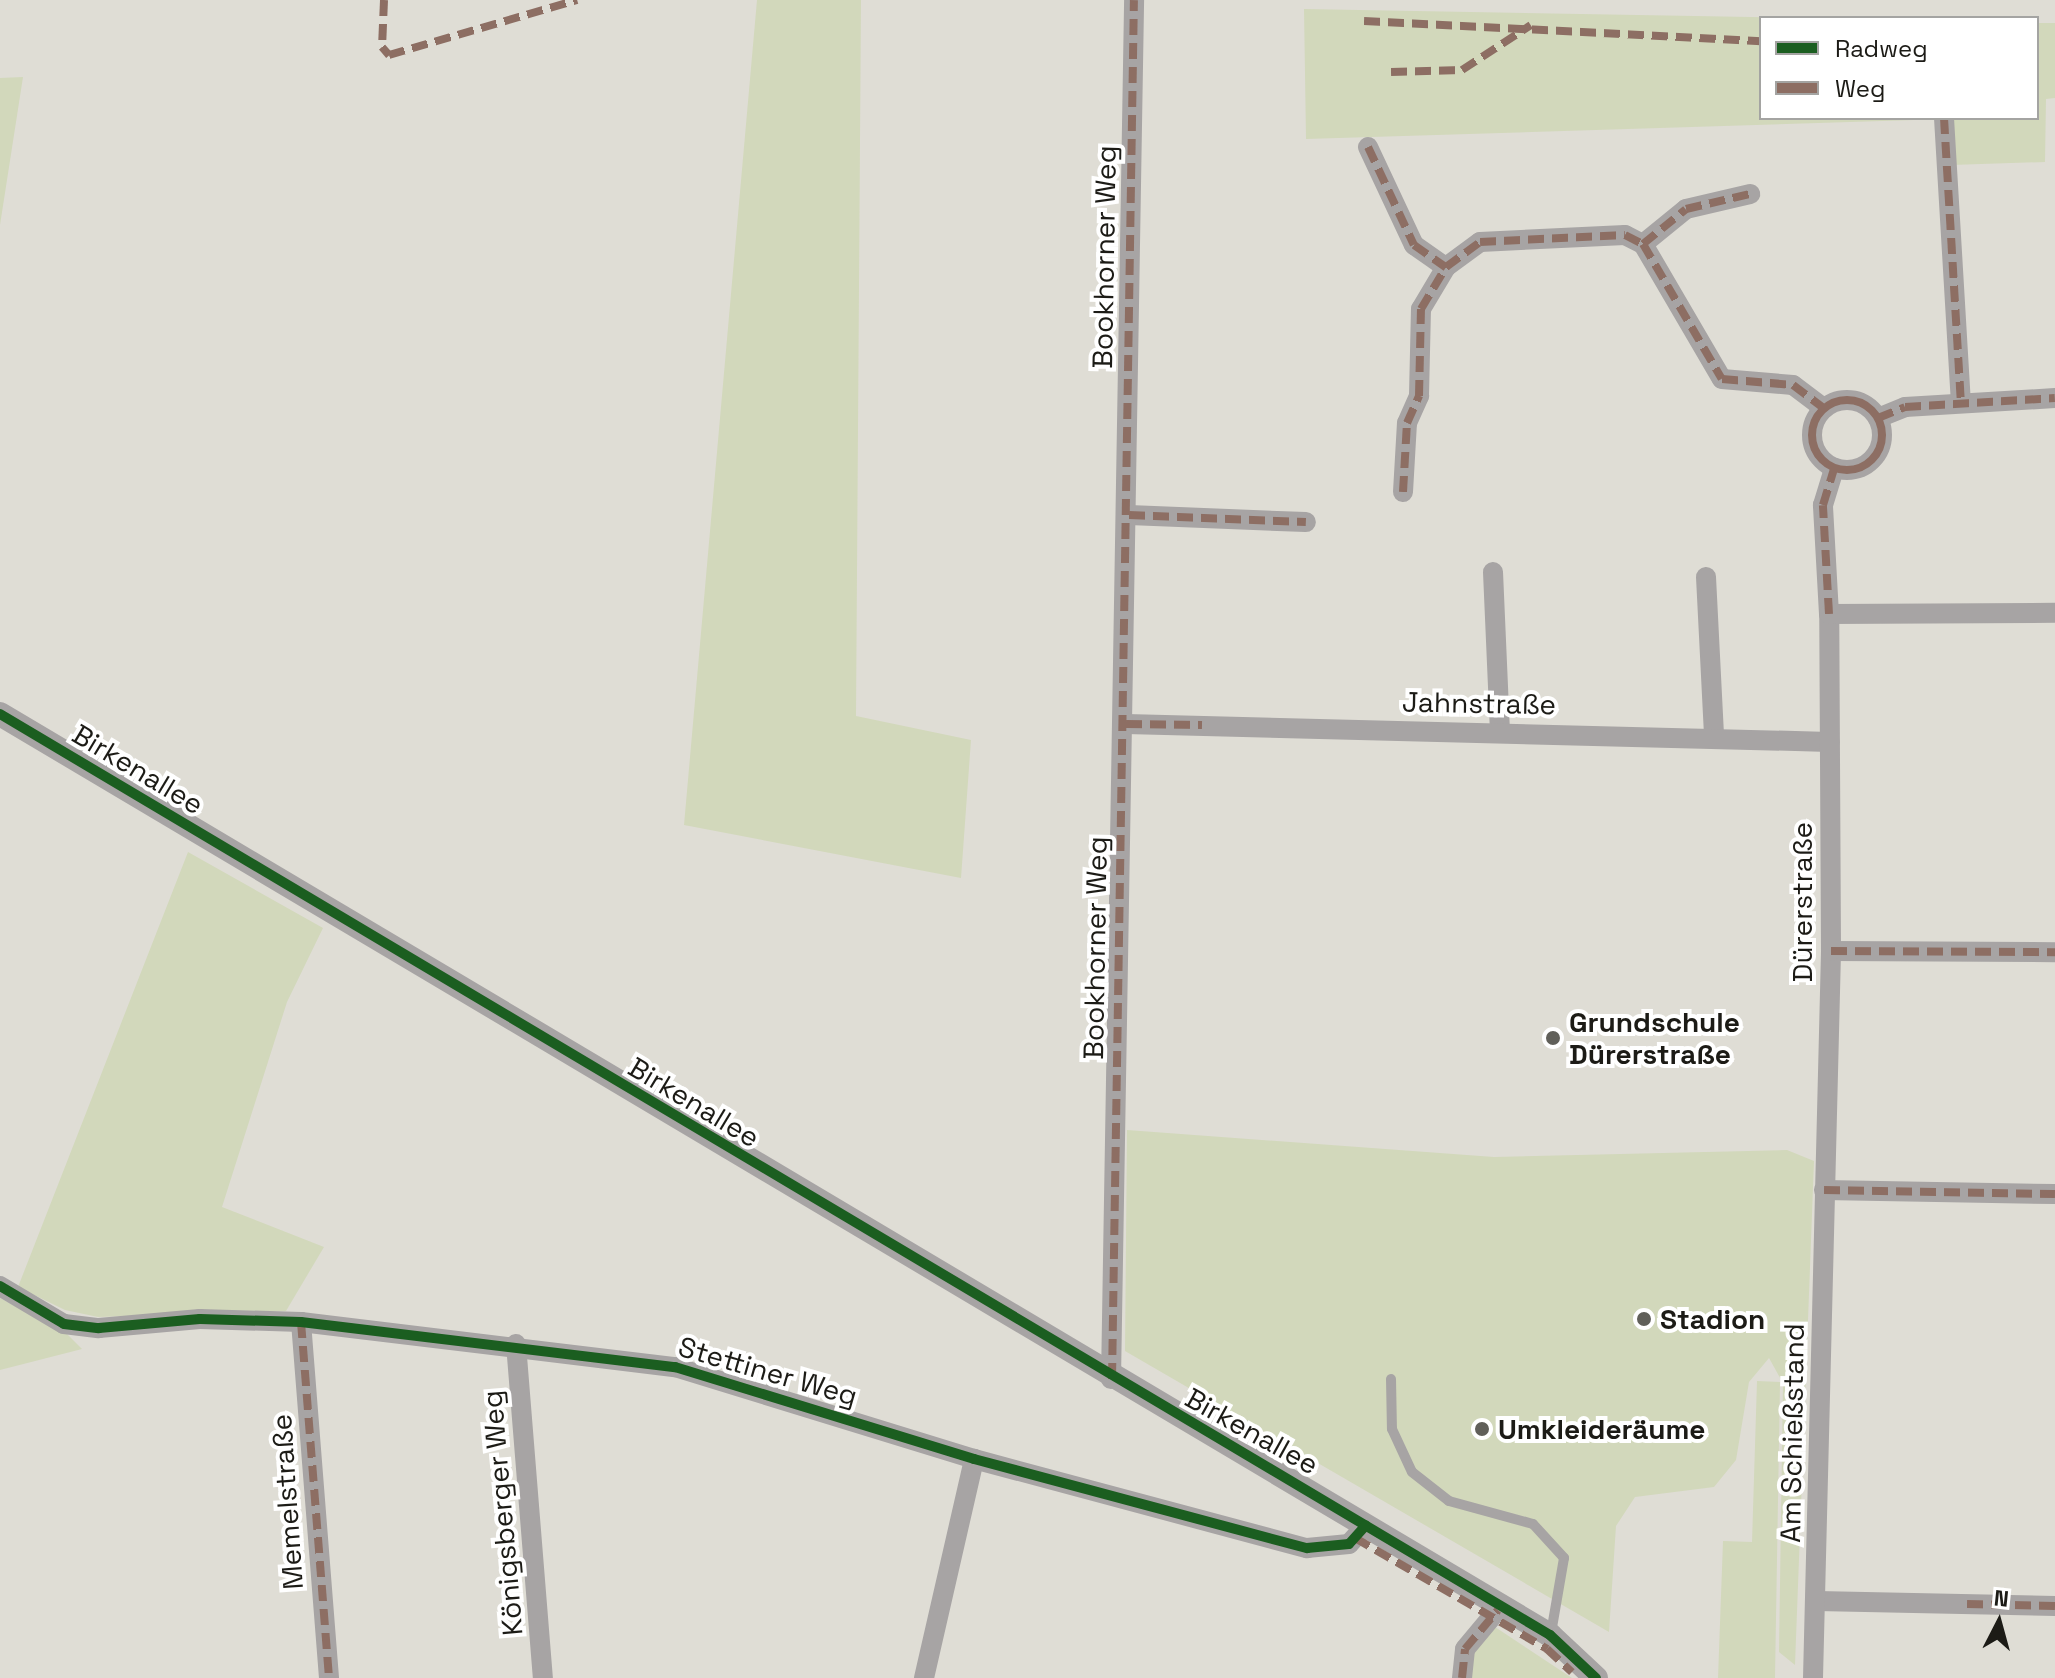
<!DOCTYPE html>
<html>
<head>
<meta charset="utf-8">
<style>
  body { margin:0 }
  #map { position:relative; width:2055px; height:1678px; overflow:hidden; background:#dfddd5; font-family:"Space Grotesk",sans-serif }
  div>[style] { position:absolute }
  [style*='--x'] { left:calc(var(--x)*1px); top:calc(var(--y)*1px); width:calc(var(--w)*1px); rotate:calc(var(--a)*1deg) }
  .green>* { inset:0; background:#d2d8bb }
  .service>* { height:10px; margin:-5px; padding:0 5px; transform-origin:5px; border-radius:5px; background:#a7a4a4 }
  .minor>* { height:20px; margin:-10px; padding:0 10px; transform-origin:10px; border-radius:10px; background:#a7a4a4 }
  .minor>.ring { margin:-10px; padding:0; box-sizing:content-box; background:none; border:20px solid #a7a4a4; border-radius:50% }
  .tertiary>* { height:24px; margin:-12px; padding:0 12px; transform-origin:12px; border-radius:12px; background:#a7a4a4 }
  .quiet>* { height:8px; margin-top:-4px; transform-origin:0; background:repeating-linear-gradient(90deg,#8d6e63 0 16px,transparent 0 24px) }
  .quiet>.ring { margin:-4px; padding:0; box-sizing:content-box; background:none; border:8px solid #8d6e63; border-radius:50% }
  .cycleway>* { height:10px; margin:-5px; padding:0 5px; transform-origin:5px; border-radius:5px; background:#1b5e20 }
  .dots>* { width:22px; height:22px; translate:-50% -50%; box-sizing:border-box; border:4px solid #fff; border-radius:50% }
  span { translate:-50% -50%; white-space:nowrap; text-align:center; line-height:1.15; -webkit-text-stroke:8px #fff; paint-order:stroke }
  .street-label { font-size:28px; color:#1c1b16 }
  .poi-label { font-size:28px; color:#1c1b16; font-weight:700 }
  .left { translate:0 -50%; text-align:left }
  .legend { position:absolute; left:1759px; top:16px; width:280px; height:104px; box-sizing:border-box; background:#fff; border:2px solid #a4a4a2; margin:0; padding:10px 14px; list-style:none; font-size:24px; color:#1c1b16 }
  .legend li { display:flex; align-items:center; gap:16px; height:40px }
  .legend b { width:40px; border:2px solid #a4a4a2 }
  .north { position:absolute; left:1959px; top:1582px; width:80px; height:80px; -webkit-text-stroke:6px #fff; paint-order:stroke; rotate:6deg; font-size:22px; font-weight:700; line-height:32px; text-align:center; color:#1c1b16 }
  .north::after { content:''; display:block; margin:auto; width:28px; height:36px; background:#1c1b16; clip-path:polygon(50% 0,100% 100%,50% 72%,0 100%) }
</style>
</head>
<body>
<div id="map">
  <div class="green">
    <i style="clip-path:polygon(757px 0,861px 0,856px 716px,971px 740px,961px 878px,684px 825px)"></i>
    <i style="clip-path:polygon(1304px 9px,1802px 18px,1761px 18px,1761px 118px,2037px 118px,2037px 23px,2055px 23px,2055px 98px,2046px 99px,2045px 162px,1951px 165px,1947px 119px,1306px 139px)"></i>
    <i style="clip-path:polygon(23px 77px,0 225px,0 78px)"></i>
    <i style="clip-path:polygon(188px 852px,323px 928px,287px 1002px,222px 1207px,324px 1247px,286px 1311px,98px 1317px,65px 1310px,18px 1287px)"></i>
    <i style="clip-path:polygon(1127px 1130px,1494px 1157px,1787px 1150px,1814px 1161px,1795px 1665px,1779px 1652px,1783px 1383px,1769px 1358px,1749px 1382px,1736px 1460px,1714px 1487px,1635px 1497px,1616px 1526px,1609px 1632px,1125px 1351px)"></i>
    <i style="clip-path:polygon(0 1298px,67px 1334px,82px 1349px,0 1370px)"></i>
    <i style="clip-path:polygon(1757px 1381px,1780px 1382px,1775px 1678px,1718px 1678px,1723px 1541px,1752px 1542px)"></i>
    <i style="clip-path:polygon(1492px 1625px,1572px 1678px,1467px 1678px,1469px 1652px)"></i>
  </div>
  <div class="service">
    <i style="--x:1391;--y:1379;--w:50;--a:88.9"></i>
    <i style="--x:1392;--y:1429;--w:47;--a:65.1"></i>
    <i style="--x:1412;--y:1472;--w:47;--a:38.1"></i>
    <i style="--x:1449;--y:1501;--w:87;--a:15.3"></i>
    <i style="--x:1533;--y:1524;--w:46;--a:47.6"></i>
    <i style="--x:1564;--y:1558;--w:76;--a:99.8"></i>
  </div>
  <div class="minor">
    <i style="--x:1944;--y:118;--w:285;--a:86.6"></i>
    <i style="--x:1368;--y:147;--w:108;--a:64.9"></i>
    <i style="--x:1414;--y:245;--w:39;--a:35"></i>
    <i style="--x:1643;--y:244;--w:55;--a:-39.1"></i>
    <i style="--x:1686;--y:209;--w:66;--a:-13.2"></i>
    <i class="ring" style="left:1812px;top:400px;width:50px;height:50px"></i>
    <i style="--x:1878;--y:418;--w:29;--a:-22"></i>
    <i style="--x:1905;--y:407;--w:150;--a:-3.4"></i>
    <i style="--x:1403;--y:492;--w:69;--a:-86.7"></i>
    <i style="--x:1407;--y:423;--w:30;--a:-66"></i>
    <i style="--x:1419;--y:396;--w:87;--a:-88.7"></i>
    <i style="--x:1421;--y:309;--w:49;--a:-59.2"></i>
    <i style="--x:1446;--y:267;--w:42;--a:-36.3"></i>
    <i style="--x:1480;--y:242;--w:145;--a:-2.8"></i>
    <i style="--x:1625;--y:235;--w:20;--a:27"></i>
    <i style="--x:1643;--y:244;--w:156;--a:59.7"></i>
    <i style="--x:1722;--y:379;--w:71;--a:4.8"></i>
    <i style="--x:1793;--y:385;--w:39;--a:37"></i>
    <i style="--x:1129;--y:515;--w:177;--a:2.3"></i>
    <i style="--x:1493;--y:572;--w:159;--a:87.5"></i>
    <i style="--x:1706;--y:577;--w:160;--a:87.1"></i>
    <i style="--x:1829;--y:614;--w:109;--a:-93.2"></i>
    <i style="--x:1823;--y:505;--w:39;--a:-73"></i>
    <i style="--x:1126;--y:724;--w:704;--a:1.46"></i>
    <i style="--x:1831;--y:951;--w:224;--a:0.3"></i>
    <i style="--x:1824;--y:1190;--w:231;--a:1"></i>
    <i style="--x:0;--y:1286;--w:74;--a:30.7"></i>
    <i style="--x:64;--y:1324;--w:35;--a:7"></i>
    <i style="--x:99;--y:1328;--w:101;--a:-5.1"></i>
    <i style="--x:200;--y:1319;--w:101;--a:1.7"></i>
    <i style="--x:301;--y:1322;--w:377;--a:6.9"></i>
    <i style="--x:675;--y:1367;--w:313;--a:17.1"></i>
    <i style="--x:974;--y:1459;--w:345;--a:15"></i>
    <i style="--x:1307;--y:1548;--w:42;--a:-5.4"></i>
    <i style="--x:1349;--y:1544;--w:25;--a:-48"></i>
    <i style="--x:301;--y:1322;--w:357;--a:85.5"></i>
    <i style="--x:516;--y:1344;--w:335;--a:85.4"></i>
    <i style="--x:1111;--y:1379;--w:1379;--a:-89.04"></i>
    <i style="--x:1817;--y:1601;--w:238;--a:1.2"></i>
    <i style="--x:924;--y:1678;--w:225;--a:-77.1"></i>
    <i style="--x:1462;--y:1678;--w:29;--a:-84"></i>
    <i style="--x:1465;--y:1649;--w:56;--a:-50.1"></i>
    <i style="--x:1813;--y:1678;--w:727;--a:-88.58"></i>
    <i style="--x:1831;--y:951;--w:337;--a:-90.3"></i>
    <i style="--x:1829;--y:614;--w:226;--a:-0.3"></i>
  </div>
  <div class="tertiary">
    <i style="--x:0;--y:714;--w:1803;--a:30.72"></i>
    <i style="--x:1550;--y:1635;--w:63;--a:43.1"></i>
  </div>
  <div class="quiet">
    <i style="--x:384;--y:0;--w:47;--a:92.4"></i>
    <i style="--x:382;--y:47;--w:11;--a:49"></i>
    <i style="--x:389;--y:55;--w:196;--a:-16.3"></i>
    <i style="--x:1364;--y:21;--w:398;--a:2.9"></i>
    <i style="--x:1391;--y:72;--w:71;--a:-1.6"></i>
    <i style="--x:1462;--y:70;--w:82;--a:-33.1"></i>
    <i style="--x:1944;--y:118;--w:285;--a:86.6"></i>
    <i style="--x:1368;--y:147;--w:108;--a:64.9"></i>
    <i style="--x:1414;--y:245;--w:39;--a:35"></i>
    <i style="--x:1643;--y:244;--w:55;--a:-39.1"></i>
    <i style="--x:1686;--y:209;--w:66;--a:-13.2"></i>
    <i class="ring" style="left:1812px;top:400px;width:62px;height:62px"></i>
    <i style="--x:1878;--y:418;--w:29;--a:-22"></i>
    <i style="--x:1905;--y:407;--w:150;--a:-3.4"></i>
    <i style="--x:1403;--y:492;--w:69;--a:-86.7"></i>
    <i style="--x:1407;--y:423;--w:30;--a:-66"></i>
    <i style="--x:1419;--y:396;--w:87;--a:-88.7"></i>
    <i style="--x:1421;--y:309;--w:49;--a:-59.2"></i>
    <i style="--x:1446;--y:267;--w:42;--a:-36.3"></i>
    <i style="--x:1480;--y:242;--w:145;--a:-2.8"></i>
    <i style="--x:1625;--y:235;--w:20;--a:27"></i>
    <i style="--x:1643;--y:244;--w:156;--a:59.7"></i>
    <i style="--x:1722;--y:379;--w:71;--a:4.8"></i>
    <i style="--x:1793;--y:385;--w:39;--a:37"></i>
    <i style="--x:1129;--y:515;--w:177;--a:2.3"></i>
    <i style="--x:1829;--y:614;--w:109;--a:-93.2"></i>
    <i style="--x:1823;--y:505;--w:39;--a:-73"></i>
    <i style="--x:1126;--y:724;--w:76;--a:0.8"></i>
    <i style="--x:1831;--y:951;--w:224;--a:0.3"></i>
    <i style="--x:1824;--y:1190;--w:231;--a:1"></i>
    <i style="--x:301;--y:1322;--w:357;--a:85.5"></i>
    <i style="--x:1112;--y:1379;--w:1379;--a:-89.09"></i>
    <i style="--x:1355;--y:1538;--w:222;--a:30"></i>
    <i style="--x:1547;--y:1649;--w:34;--a:43"></i>
    <i style="--x:1967;--y:1604;--w:88;--a:1.3"></i>
    <i style="--x:1462;--y:1678;--w:29;--a:-84"></i>
    <i style="--x:1465;--y:1649;--w:51;--a:-49.8"></i>
  </div>
  <div class="cycleway">
    <i style="--x:0;--y:714;--w:1803;--a:30.72"></i>
    <i style="--x:1550;--y:1635;--w:63;--a:43.1"></i>
    <i style="--x:0;--y:1286;--w:74;--a:30.7"></i>
    <i style="--x:64;--y:1324;--w:35;--a:7"></i>
    <i style="--x:99;--y:1328;--w:101;--a:-5.1"></i>
    <i style="--x:200;--y:1319;--w:101;--a:1.7"></i>
    <i style="--x:301;--y:1322;--w:377;--a:6.9"></i>
    <i style="--x:675;--y:1367;--w:313;--a:17.1"></i>
    <i style="--x:974;--y:1459;--w:345;--a:15"></i>
    <i style="--x:1307;--y:1548;--w:42;--a:-5.4"></i>
    <i style="--x:1349;--y:1544;--w:25;--a:-48"></i>
  </div>
  <div class="dots">
    <i style="left:1553px;top:1038px;background:#605f59"></i>
    <i style="left:1644px;top:1319px;background:#605f59"></i>
    <i style="left:1482px;top:1429px;background:#605f59"></i>
  </div>
  <div class="street-label">
    <span style="left:1104px;top:257px;rotate:-89deg">Bookhorner Weg</span>
    <span style="left:1479px;top:703px;rotate:1deg">Jahnstraße</span>
    <span style="left:138px;top:769px;rotate:31deg">Birkenallee</span>
    <span style="left:1802px;top:902px;rotate:-90deg">Dürerstraße</span>
    <span style="left:1095px;top:948px;rotate:-89deg">Bookhorner Weg</span>
    <span style="left:694px;top:1102px;rotate:31deg">Birkenallee</span>
    <span style="left:768px;top:1371px;rotate:16deg">Stettiner Weg</span>
    <span style="left:1252px;top:1431px;rotate:29deg">Birkenallee</span>
    <span style="left:1792px;top:1433px;rotate:-89deg">Am Schießstand</span>
    <span style="left:287px;top:1502px;rotate:-94deg">Memelstraße</span>
    <span style="left:502px;top:1513px;rotate:-95deg">Königsberger Weg</span>
  </div>
  <div class="poi-label">
    <span class="left" style="left:1569px;top:1038px">Grundschule<br>Dürerstraße</span>
    <span class="left" style="left:1660px;top:1319px">Stadion</span>
    <span class="left" style="left:1498px;top:1429px">Umkleideräume</span>
  </div>
  <ul class="legend">
  <li><b style="height:10px;background:#1b5e20"></b>Radweg</li>
  <li><b style="height:10px;background:#8d6e63"></b>Weg</li>
  </ul>
  <div class="north">N</div>
</div>
</body>
</html>
